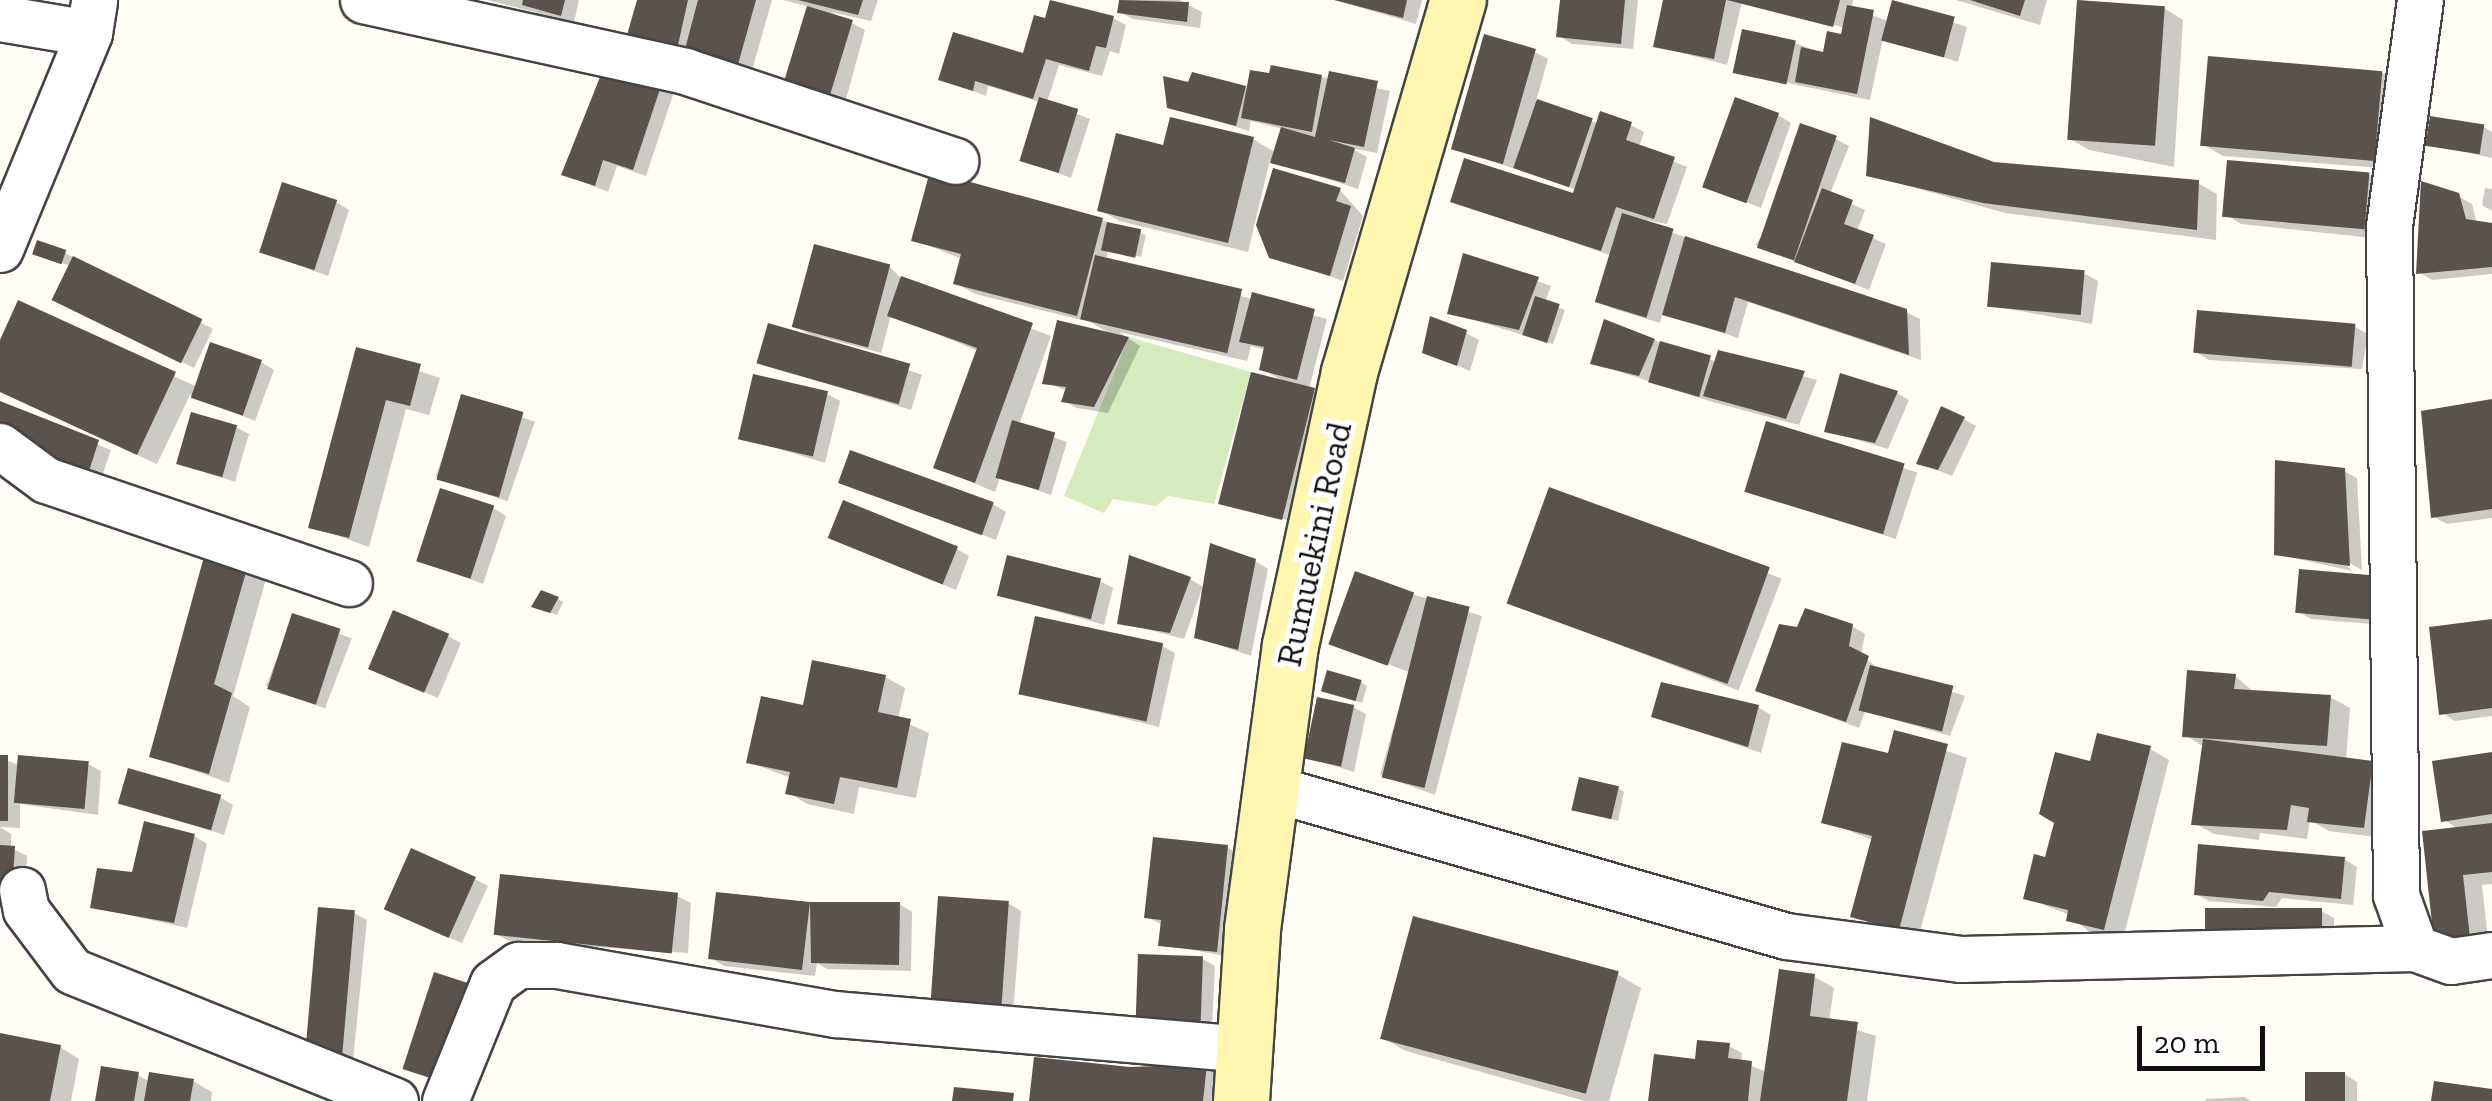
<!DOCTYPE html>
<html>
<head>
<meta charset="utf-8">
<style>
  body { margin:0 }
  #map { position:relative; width:2492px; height:1101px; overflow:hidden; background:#fffdf5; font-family:"Zilla Slab",serif }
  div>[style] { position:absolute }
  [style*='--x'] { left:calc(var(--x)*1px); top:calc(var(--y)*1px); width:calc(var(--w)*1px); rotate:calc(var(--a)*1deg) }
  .green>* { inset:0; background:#d5ebbd }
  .shadow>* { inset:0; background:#0003; transform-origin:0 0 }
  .building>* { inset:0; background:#5a524d; transform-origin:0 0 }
  .roads { filter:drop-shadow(2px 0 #444) drop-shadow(-2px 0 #444) drop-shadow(0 2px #444) drop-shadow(0 -2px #444) }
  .street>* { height:45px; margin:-22.5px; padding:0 22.5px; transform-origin:22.5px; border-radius:22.5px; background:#fff }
  .secondary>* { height:55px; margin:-27.5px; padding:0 27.5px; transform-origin:27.5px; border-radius:27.5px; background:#fff6b0 }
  span { translate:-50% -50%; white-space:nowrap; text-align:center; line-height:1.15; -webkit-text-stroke:10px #fff; paint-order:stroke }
  .street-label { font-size:35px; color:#111 }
  .scale { position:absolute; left:2137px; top:1026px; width:128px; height:45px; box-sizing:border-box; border:5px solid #111; border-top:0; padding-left:12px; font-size:30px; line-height:35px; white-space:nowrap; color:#111; -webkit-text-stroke:8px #fff; paint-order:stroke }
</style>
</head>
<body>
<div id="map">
  <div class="green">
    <i style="clip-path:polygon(1129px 337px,1251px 372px,1214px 504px,1168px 496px,1156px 506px,1113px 499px,1104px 513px,1064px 496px)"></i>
  </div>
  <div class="shadow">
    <i style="clip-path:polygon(487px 0,579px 0,574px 22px)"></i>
    <i style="clip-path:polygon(639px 0,772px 0,751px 74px,689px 60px)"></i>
    <i style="clip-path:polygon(783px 0,878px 0,871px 21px,831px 12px,865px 30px,845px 103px,797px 90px,809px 7px)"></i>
    <i style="clip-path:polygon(1122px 0,1179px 0,1202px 12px,1200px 28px,1133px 19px,1120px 12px)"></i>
    <i style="clip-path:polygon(1335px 0,1422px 0,1416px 24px)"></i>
    <i style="clip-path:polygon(1562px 0,1638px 0,1633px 49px,1572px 44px,1559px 36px)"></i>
    <i style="clip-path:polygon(1665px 0,1853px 0,1852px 8px,1888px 21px,1893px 3px,1967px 27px,1958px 62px,1883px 38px,1870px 100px,1735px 72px,1795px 43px,1825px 54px,1846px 28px,1742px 2px,1727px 65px,1656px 46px)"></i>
    <i style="clip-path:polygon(1956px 0,2047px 0,2040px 25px)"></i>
    <i style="clip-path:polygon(2079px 0,2164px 8px,2183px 20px,2174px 167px,2089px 150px,2070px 139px)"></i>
    <i style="clip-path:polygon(1113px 18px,1126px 25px,1119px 54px,1110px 51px,1102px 76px,1059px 65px,1047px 102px,1090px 119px,1071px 178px,1023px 160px,1040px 102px,988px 86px,986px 96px,941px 79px,1025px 57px,1047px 21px)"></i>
    <i style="clip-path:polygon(1535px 52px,1548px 59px,1536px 101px,1599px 124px,1631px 125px,1644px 132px,1639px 147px,1687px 167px,1667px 224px,1620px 215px,1906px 312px,1920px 319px,1921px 360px,1748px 302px,1738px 338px,1663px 313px,1660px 323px,1611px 308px,1598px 301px,1612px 256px,1453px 200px,1574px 196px,1577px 190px,1453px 148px)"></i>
    <i style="clip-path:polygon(609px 61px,676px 86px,646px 176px,617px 166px,608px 192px,564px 174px)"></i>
    <i style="clip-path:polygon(2381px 72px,2400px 84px,2394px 169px,2223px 156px,2204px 145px)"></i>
    <i style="clip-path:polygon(1193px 75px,1249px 89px,1322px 77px,1390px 91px,1377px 153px,1351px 148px,1367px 157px,1358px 189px,1270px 160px,1248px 252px,1119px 221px,1100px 210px,1165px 148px,1253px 139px,1276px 153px,1283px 129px,1251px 121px,1249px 131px,1169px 106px)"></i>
    <i style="clip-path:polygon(1778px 115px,1791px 123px,1761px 208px,1706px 186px)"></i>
    <i style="clip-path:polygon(2484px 127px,2492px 132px,2492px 158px,2425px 143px)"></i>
    <i style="clip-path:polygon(1836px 139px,1849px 146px,1830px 194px,1865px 210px,1857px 231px,1886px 244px,1869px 290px,1755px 245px)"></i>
    <i style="clip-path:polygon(1994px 165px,2198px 183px,2217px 194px,2216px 240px,2005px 213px,1869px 175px)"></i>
    <i style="clip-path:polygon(2368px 175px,2381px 183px,2372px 238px,2241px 224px,2228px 216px)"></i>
    <i style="clip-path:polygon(2485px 188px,2492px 189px,2492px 211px,2482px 205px)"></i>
    <i style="clip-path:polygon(1340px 190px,1363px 216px,1343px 281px,1271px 256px)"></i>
    <i style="clip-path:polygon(2458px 196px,2472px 204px,2477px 224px,2492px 226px,2492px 274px,2432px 280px,2419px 272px)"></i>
    <i style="clip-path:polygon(336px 202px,349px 210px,328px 276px,263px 252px)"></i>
    <i style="clip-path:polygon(1102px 220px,1146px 235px,1141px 257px,1108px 249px,1106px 260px,1327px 319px,1309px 389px,1327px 398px,1291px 521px,1220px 503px,1281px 380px,1262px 369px,1266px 350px,1251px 346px,1247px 361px,1119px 332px,1140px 346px,1108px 413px,1077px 408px,1064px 401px,1067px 391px,1045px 382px,1111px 334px,1090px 322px,975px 294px,956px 283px,962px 259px,914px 240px)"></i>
    <i style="clip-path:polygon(65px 253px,213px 329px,194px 368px,68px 306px,71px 266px,41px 256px)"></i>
    <i style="clip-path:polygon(1465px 256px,1551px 286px,1545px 302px,1565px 310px,1553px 344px,1450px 313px)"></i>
    <i style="clip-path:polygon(889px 266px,901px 278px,1051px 336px,1019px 425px,1067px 442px,1051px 495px,1000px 478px,995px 492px,936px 467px,978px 351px,891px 315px,881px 353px,818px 336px,922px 375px,911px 410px,759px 362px,816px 338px,795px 326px)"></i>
    <i style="clip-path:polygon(2085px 274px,2098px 281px,2092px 324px,1987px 305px)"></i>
    <i style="clip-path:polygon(19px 304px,197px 387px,261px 362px,274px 370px,255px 421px,190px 395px,157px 464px,0 392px,0 346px)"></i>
    <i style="clip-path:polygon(2199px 313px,2355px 327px,2368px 334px,2362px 369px,2209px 360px,2196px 352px)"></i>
    <i style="clip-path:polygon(1605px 323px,1717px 362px,1719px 353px,1817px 380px,1799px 425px,1709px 401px,1593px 363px)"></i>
    <i style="clip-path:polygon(1466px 333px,1479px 340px,1470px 371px,1425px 352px)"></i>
    <i style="clip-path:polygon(358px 350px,440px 378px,429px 415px,406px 409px,369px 547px,311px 526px)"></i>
    <i style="clip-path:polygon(1897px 393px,1909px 400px,1888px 449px,1827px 431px)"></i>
    <i style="clip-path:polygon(827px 394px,840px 401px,825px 463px,740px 437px)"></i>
    <i style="left:463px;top:397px;width:76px;height:84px;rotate:19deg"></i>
    <i style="clip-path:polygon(2492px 402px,2492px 518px,2447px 524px,2434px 517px)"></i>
    <i style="clip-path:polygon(0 404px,111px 450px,101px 479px,25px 449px)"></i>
    <i style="clip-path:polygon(1964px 419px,1976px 426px,1952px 476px,1919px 463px)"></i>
    <i style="left:1768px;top:424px;width:157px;height:70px;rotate:18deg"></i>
    <i style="clip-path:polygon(236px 427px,249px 434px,235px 482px,179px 463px)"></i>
    <i style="clip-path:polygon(2344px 471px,2357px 478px,2362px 570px,2340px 558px,2352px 571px,2276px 554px)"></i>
    <i style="clip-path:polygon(841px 482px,993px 504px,1006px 512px,996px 540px)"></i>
    <i style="left:1551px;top:490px;width:247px;height:120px;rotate:21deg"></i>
    <i style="clip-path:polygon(493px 508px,506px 516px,483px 584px,419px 560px)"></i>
    <i style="clip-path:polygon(843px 544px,957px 549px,969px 556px,956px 590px)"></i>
    <i style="clip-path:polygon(207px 556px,266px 579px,233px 696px,250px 707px,229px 783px,152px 756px)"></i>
    <i style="clip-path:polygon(1255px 561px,1268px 569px,1251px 656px,1196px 637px,1202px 589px,1184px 639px,1119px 622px,1190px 579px,1205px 588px)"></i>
    <i style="clip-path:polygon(2302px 572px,2384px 625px,2311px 619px,2298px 611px)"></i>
    <i style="clip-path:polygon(1100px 581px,1113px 588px,1104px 625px,999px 595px)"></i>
    <i style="clip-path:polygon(1412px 594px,1482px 616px,1435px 795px,1380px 775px,1409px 672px,1336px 645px)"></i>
    <i style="clip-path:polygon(558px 599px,563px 602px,557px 615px,540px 609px)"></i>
    <i style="left:293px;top:616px;width:63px;height:75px;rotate:21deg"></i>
    <i style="clip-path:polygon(2492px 622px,2492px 716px,2455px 721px,2442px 713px)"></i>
    <i style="clip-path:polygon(1852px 626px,1865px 634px,1861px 655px,1879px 669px,1965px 696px,1950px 736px,1865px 711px,1859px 728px,1758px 690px,1798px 630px)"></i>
    <i style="clip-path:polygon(448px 636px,461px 643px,438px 698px,384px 675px)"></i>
    <i style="clip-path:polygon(1162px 646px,1175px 653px,1159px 727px,1020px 693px)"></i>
    <i style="clip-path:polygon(2235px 676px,2254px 692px,2330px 697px,2350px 708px,2346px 760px,2372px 764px,2383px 838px,2329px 831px,2310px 820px,2307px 839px,2260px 833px,2259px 840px,2214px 834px,2194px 823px,2204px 747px,2185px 735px)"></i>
    <i style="clip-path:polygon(885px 677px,905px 688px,898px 719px,929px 733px,916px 798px,859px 787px,854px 814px,807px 804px,788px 792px,791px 778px,749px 762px,805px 708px)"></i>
    <i style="clip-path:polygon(1361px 682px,1367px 686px,1362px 703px,1330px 693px)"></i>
    <i style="clip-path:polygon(1353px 707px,1366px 714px,1354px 772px,1306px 757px)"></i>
    <i style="clip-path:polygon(1758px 707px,1771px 715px,1761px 753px,1654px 716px)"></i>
    <i style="clip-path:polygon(1896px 733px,1967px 758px,1918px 939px,1853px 916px,1873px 840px,1824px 821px,1889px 756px)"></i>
    <i style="clip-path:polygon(2150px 749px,2169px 760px,2123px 939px,2088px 931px,2070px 915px,2026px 898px,2092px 764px)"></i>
    <i style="clip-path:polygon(2492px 754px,2492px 884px,2482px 885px,2489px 948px,2456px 952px,2459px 829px,2444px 820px)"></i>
    <i style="clip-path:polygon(0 758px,19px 765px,88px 764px,101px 771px,98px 815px,20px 804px,20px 828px,0 827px)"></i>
    <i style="clip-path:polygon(1618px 788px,1624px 792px,1618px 821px,1574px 809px)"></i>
    <i style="clip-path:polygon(220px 797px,233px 805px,224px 835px,120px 802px)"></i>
    <i style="clip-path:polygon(0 827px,11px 834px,11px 848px,27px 856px,25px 901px,0 900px)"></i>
    <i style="clip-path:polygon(194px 836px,207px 844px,187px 928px,93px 907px)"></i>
    <i style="clip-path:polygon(1227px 847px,1240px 855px,1230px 957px,1161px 944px,1163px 925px,1147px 917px)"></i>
    <i style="clip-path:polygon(2344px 859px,2357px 867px,2353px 905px,2282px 898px,2276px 907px,2209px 901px,2196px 894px)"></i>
    <i style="clip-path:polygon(475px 879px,488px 886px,462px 943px,399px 916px)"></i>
    <i style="clip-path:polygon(718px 895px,810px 905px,899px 904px,912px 912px,911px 971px,827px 969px,817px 963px,815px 976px,724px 966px,711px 958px)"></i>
    <i style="clip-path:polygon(677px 896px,691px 903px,688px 953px,509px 941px,496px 934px)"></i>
    <i style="clip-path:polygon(1008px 903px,1021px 911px,1013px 1014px,946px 1009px)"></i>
    <i style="clip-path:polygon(2321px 911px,2334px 918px,2334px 953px,2221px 955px)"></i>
    <i style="clip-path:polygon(354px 913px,367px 920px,353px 1061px,319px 1058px)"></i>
    <i style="clip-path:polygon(1201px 958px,1215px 966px,1212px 1028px,1151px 1026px)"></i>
    <i style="clip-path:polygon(1617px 974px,1641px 988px,1609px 1101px,1585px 1101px,1406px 1051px,1381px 1037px)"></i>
    <i style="clip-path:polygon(1815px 977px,1834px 988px,1829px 1021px,1876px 1036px,1867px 1101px,1650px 1101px,1697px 1062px,1729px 1046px,1742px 1053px,1741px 1062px,1767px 1072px)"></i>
    <i style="clip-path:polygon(0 1036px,60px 1047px,79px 1059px,71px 1101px,0 1101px)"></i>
    <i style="clip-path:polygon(1207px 1066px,1220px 1074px,1216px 1101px,1035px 1101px,1130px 1070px)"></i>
    <i style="clip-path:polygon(2344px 1074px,2357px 1082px,2357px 1101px,2307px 1101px)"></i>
    <i style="clip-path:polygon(138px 1075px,150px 1082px,193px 1081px,212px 1092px,211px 1101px,97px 1101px)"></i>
    <i style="clip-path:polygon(2245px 1097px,2251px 1101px,2206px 1101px,2206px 1099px)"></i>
  </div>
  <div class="building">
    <i style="clip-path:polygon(523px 0,565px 0,561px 16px,522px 5px)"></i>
    <i style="clip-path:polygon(637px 0,688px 0,676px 54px,625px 42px)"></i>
    <i style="clip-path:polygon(698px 0,756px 0,737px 68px,684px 53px)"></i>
    <i style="clip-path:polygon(798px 0,863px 0,858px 15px)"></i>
    <i style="clip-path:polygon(1050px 0,1114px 16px,1106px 48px,1096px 46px,1089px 71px,1046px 59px,1033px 99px,975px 81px,973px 91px,938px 80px,953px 32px,1023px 53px,1034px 15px,1045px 18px)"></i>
    <i style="clip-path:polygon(1119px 0,1189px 2px,1187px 22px,1117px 13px)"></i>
    <i style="clip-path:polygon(1334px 0,1407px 0,1403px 18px)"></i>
    <i style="clip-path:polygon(1560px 0,1625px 0,1621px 44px,1556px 37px)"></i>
    <i style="clip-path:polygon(1663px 0,1726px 0,1714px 59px,1653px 47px)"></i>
    <i style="clip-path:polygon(1727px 0,1840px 0,1833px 27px)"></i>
    <i style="left:1892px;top:0;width:65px;height:42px;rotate:15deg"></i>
    <i style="clip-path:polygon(1970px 0,2025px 0,2020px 16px)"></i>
    <i style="left:2077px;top:0;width:88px;height:140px;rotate:4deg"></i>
    <i style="clip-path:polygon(1847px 5px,1874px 10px,1857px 94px,1795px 82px,1801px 47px,1823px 52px,1827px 31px,1841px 34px)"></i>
    <i style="left:807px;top:6px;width:48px;height:82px;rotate:17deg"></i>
    <i style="left:1742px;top:29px;width:55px;height:45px;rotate:12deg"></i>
    <i style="left:1484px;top:34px;width:54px;height:120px;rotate:16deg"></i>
    <i style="left:2208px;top:56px;width:175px;height:90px;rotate:5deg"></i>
    <i style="clip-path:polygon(608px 57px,664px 77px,633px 170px,603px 160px,595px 186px,561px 175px)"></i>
    <i style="clip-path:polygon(1271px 65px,1322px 75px,1312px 132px,1241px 118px,1250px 70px,1269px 73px)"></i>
    <i style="clip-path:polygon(1329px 71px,1378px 81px,1364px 147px,1329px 140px,1355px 148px,1345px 183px,1270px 163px,1281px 127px,1315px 137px)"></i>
    <i style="clip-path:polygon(1192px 72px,1246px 86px,1236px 126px,1167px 108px,1163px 76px,1188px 82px)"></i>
    <i style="left:1039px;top:97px;width:41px;height:67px;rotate:17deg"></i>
    <i style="left:1735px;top:97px;width:47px;height:96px;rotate:20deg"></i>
    <i style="left:1537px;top:99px;width:59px;height:73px;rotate:19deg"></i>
    <i style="clip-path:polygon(1600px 111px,1632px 122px,1626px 140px,1675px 157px,1654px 219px,1616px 207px,1601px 251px,1450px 202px,1464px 158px,1573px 193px)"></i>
    <i style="left:2430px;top:116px;width:55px;height:30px;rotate:9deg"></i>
    <i style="clip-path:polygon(1170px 117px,1254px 137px,1228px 243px,1097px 211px,1116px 133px,1163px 145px)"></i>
    <i style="clip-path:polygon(1870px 117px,1994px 162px,2199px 180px,2197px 230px,1983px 203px,1866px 176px)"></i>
    <i style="left:1800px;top:123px;width:39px;height:132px;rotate:19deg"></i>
    <i style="left:2227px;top:160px;width:143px;height:57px;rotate:5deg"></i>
    <i style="clip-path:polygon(1273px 168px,1341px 188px,1336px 201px,1351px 206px,1330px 276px,1269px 258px,1256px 225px)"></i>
    <i style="clip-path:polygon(930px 171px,1103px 218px,1077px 316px,953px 284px,961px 254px,911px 241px)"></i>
    <i style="clip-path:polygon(2421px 181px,2459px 193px,2466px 219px,2492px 223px,2492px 267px,2416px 274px)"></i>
    <i style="left:282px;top:182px;width:58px;height:74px;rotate:18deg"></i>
    <i style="clip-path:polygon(1822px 188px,1853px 200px,1844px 224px,1874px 235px,1855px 284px,1794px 262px)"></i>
    <i style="left:1622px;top:213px;width:54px;height:93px;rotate:17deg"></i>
    <i style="left:1107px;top:222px;width:35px;height:29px;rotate:12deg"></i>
    <i style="clip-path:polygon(1685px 236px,1907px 309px,1909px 355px,1735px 297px,1725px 333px,1662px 315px)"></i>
    <i style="left:37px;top:240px;width:31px;height:15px;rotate:19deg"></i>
    <i style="left:814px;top:244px;width:79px;height:86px;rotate:15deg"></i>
    <i style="clip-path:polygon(1463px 253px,1539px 277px,1519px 330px,1447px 314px)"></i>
    <i style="left:1095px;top:255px;width:151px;height:66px;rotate:13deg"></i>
    <i style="left:73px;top:256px;width:144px;height:49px;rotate:26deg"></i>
    <i style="left:1991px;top:262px;width:94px;height:45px;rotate:5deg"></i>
    <i style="clip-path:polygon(901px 276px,1033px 323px,975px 483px,933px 468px,977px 348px,887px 316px)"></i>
    <i style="clip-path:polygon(1252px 292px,1315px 309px,1297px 380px,1259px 370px,1264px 347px,1239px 342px)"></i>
    <i style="left:1535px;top:296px;width:26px;height:41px;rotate:18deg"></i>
    <i style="clip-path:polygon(18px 300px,176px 372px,137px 455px,0 392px,0 340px)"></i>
    <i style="left:2197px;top:310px;width:159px;height:43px;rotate:5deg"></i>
    <i style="clip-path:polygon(1430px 316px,1467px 330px,1457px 366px,1422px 353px)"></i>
    <i style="clip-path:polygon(1604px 319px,1655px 339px,1639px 376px,1590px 364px)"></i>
    <i style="clip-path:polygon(1057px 320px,1129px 337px,1094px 407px,1061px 402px,1066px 387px,1042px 384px)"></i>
    <i style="left:768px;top:323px;width:148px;height:42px;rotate:16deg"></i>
    <i style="left:1660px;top:341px;width:53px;height:43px;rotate:16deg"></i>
    <i style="left:210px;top:342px;width:55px;height:59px;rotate:19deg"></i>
    <i style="clip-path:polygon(356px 347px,421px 364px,410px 406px,386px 400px,349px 538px,308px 528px)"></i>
    <i style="clip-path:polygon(1718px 350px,1805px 371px,1786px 419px,1703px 396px)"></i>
    <i style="left:1251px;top:372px;width:66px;height:136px;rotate:14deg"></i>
    <i style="clip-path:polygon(1840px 373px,1898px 391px,1875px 443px,1824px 432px)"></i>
    <i style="left:753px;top:374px;width:77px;height:67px;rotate:13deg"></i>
    <i style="left:461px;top:394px;width:65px;height:89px;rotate:16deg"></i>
    <i style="clip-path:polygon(2492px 399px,2492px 509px,2431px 518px,2421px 411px)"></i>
    <i style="clip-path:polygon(0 401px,99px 440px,88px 474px,0 435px)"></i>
    <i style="clip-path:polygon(1941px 406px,1965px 417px,1938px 470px,1916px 464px)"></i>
    <i style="left:191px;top:412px;width:48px;height:54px;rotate:16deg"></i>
    <i style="left:1012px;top:420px;width:45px;height:60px;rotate:16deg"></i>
    <i style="left:1766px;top:421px;width:145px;height:74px;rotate:17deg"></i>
    <i style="left:850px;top:450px;width:153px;height:35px;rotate:20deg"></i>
    <i style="clip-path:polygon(2275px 460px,2345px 468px,2350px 566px,2274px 555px)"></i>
    <i style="left:1549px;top:487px;width:235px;height:124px;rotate:20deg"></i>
    <i style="left:440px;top:488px;width:57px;height:77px;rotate:18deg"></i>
    <i style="left:843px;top:500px;width:124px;height:41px;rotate:22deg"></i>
    <i style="clip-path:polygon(1210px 543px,1256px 559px,1238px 650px,1194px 638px)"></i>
    <i style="clip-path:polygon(205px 553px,248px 565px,214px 684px,232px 693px,209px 774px,149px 757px)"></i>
    <i style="left:1007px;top:555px;width:97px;height:42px;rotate:14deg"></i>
    <i style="clip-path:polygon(1129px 555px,1191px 577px,1170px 633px,1117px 624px)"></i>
    <i style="left:2299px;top:569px;width:76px;height:44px;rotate:5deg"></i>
    <i style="left:1355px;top:571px;width:63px;height:78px;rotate:20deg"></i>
    <i style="clip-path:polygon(541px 590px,559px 597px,550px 613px,531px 607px)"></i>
    <i style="left:1427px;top:596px;width:44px;height:187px;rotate:14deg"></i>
    <i style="clip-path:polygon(1805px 608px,1853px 624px,1849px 646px,1869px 656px,1846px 722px,1755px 691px,1779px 624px,1797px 627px)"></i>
    <i style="left:393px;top:610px;width:61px;height:64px;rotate:23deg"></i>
    <i style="left:292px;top:613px;width:51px;height:80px;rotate:18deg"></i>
    <i style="left:1035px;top:616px;width:131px;height:80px;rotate:12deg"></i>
    <i style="clip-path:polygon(2492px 619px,2492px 708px,2439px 715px,2429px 627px)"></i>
    <i style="clip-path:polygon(812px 660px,886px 675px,878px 712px,911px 719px,897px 788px,840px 777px,834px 804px,785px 794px,790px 772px,746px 763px,761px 696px,803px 705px)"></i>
    <i style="left:1870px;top:665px;width:86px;height:47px;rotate:14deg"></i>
    <i style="left:1327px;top:670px;width:36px;height:22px;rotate:16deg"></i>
    <i style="clip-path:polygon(2187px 670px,2236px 674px,2234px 689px,2331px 695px,2327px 746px,2182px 737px)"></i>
    <i style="clip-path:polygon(1661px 682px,1759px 705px,1748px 747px,1651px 717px)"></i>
    <i style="left:1317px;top:697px;width:38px;height:63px;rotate:12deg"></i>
    <i style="clip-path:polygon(1894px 730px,1948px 744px,1899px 930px,1850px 917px,1872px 836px,1821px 823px,1842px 742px,1888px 753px)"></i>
    <i style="clip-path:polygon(2097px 733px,2151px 746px,2104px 930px,2066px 921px,2068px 910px,2023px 899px,2034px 854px,2045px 857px,2054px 823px,2039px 814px,2055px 752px,2090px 761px)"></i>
    <i style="clip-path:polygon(2203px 739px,2373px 761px,2364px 828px,2307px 822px,2309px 808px,2291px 805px,2287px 830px,2191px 825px)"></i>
    <i style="clip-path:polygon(2492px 752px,2492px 814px,2441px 822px,2432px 761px)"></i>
    <i style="left:0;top:755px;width:8px;height:66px"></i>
    <i style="left:18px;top:755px;width:71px;height:48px;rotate:5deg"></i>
    <i style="left:128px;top:768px;width:97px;height:37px;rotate:16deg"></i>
    <i style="left:1579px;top:777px;width:41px;height:34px;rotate:13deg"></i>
    <i style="clip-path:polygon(144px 821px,195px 834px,174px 923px,90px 908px,97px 868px,132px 872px)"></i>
    <i style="clip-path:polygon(2492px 823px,2492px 872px,2463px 875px,2470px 938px,2434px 942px,2422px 831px)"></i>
    <i style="clip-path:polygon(1153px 837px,1228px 845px,1217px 952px,1158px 946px,1161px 920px,1144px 918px)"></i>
    <i style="clip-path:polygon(2198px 844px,2345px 857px,2341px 899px,2269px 892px,2263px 901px,2194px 895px)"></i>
    <i style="clip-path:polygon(0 845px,15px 846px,12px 895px,0 894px)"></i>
    <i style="left:411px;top:848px;width:71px;height:67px;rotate:24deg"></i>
    <i style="left:500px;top:874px;width:179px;height:61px;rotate:6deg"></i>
    <i style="clip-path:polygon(716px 892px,810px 902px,900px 902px,899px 965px,811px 963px,810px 902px,802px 970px,708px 959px)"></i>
    <i style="left:938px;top:896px;width:71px;height:107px;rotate:4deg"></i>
    <i style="left:318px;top:907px;width:37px;height:146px;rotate:5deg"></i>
    <i style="left:2322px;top:908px;width:38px;height:117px;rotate:90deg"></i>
    <i style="left:1413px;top:916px;width:213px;height:127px;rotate:15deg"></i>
    <i style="left:1138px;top:954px;width:65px;height:66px;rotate:2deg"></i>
    <i style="clip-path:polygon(1779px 969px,1815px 974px,1810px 1016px,1858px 1022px,1847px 1101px,1760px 1101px)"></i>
    <i style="left:434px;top:972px;width:38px;height:102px;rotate:18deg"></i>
    <i style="clip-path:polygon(0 1033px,61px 1045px,50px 1101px,0 1101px)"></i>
    <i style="clip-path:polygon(1697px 1040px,1730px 1043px,1728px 1058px,1752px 1061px,1748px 1101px,1648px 1101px,1654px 1054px,1695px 1059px)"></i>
    <i style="clip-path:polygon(1034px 1057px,1130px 1067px,1207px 1064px,1203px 1101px,1029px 1101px)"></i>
    <i style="clip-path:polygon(101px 1066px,139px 1072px,134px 1101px,95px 1101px)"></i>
    <i style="clip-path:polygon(149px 1072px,194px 1079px,190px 1101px,144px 1101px)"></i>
    <i style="left:2305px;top:1072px;width:40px;height:29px"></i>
    <i style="clip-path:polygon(2434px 1081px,2492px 1089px,2492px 1101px,2431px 1101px)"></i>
    <i style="clip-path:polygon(954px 1087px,1014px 1093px,1013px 1101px,952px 1101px)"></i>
  </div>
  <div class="roads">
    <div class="street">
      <i style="--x:363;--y:0;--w:330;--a:12.4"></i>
      <i style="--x:685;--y:71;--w:285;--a:18.4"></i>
      <i style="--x:0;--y:18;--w:90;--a:9.6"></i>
      <i style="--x:0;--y:249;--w:234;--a:-67.6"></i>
      <i style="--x:89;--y:33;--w:33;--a:-81"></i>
      <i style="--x:0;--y:446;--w:57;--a:36.5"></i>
      <i style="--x:46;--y:480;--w:320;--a:18.8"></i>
      <i style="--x:1271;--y:788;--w:536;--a:16.03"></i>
      <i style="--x:1786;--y:936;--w:177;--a:7.5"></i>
      <i style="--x:1961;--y:959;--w:454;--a:-1.4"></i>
      <i style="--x:2415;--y:948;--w:38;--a:20"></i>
      <i style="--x:2451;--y:961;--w:41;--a:-8.3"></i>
      <i style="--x:22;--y:890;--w:20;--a:79"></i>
      <i style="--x:26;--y:910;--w:76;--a:53"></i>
      <i style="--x:72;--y:971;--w:348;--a:21.9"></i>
      <i style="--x:2415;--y:948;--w:56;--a:-109.7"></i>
      <i style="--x:2396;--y:895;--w:669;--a:-90.6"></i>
      <i style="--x:2389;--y:226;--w:228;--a:-82.2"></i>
      <i style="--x:445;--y:1101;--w:127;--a:-67.9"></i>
      <i style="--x:493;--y:983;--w:31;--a:-36"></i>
      <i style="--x:518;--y:965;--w:39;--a:0"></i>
      <i style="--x:557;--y:965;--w:283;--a:10"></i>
      <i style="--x:836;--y:1014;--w:410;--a:4.9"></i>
    </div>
    <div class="secondary">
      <i style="--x:1241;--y:1101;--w:172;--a:-86.3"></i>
      <i style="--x:1252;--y:929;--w:287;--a:-82.4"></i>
      <i style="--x:1290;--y:645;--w:279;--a:-77.8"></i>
      <i style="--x:1349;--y:372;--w:388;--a:-73.7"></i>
    </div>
  </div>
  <div class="street-label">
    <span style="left:1314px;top:544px;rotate:-78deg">Rumuekini Road</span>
  </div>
  <div class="scale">20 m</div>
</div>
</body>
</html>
